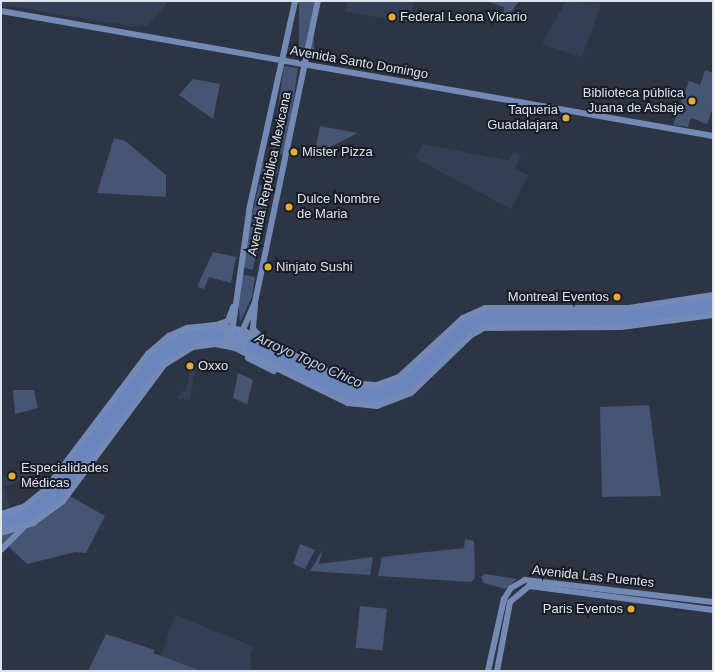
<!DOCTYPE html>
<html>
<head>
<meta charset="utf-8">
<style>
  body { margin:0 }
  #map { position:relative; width:714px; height:672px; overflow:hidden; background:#2d3545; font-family:Helvetica,sans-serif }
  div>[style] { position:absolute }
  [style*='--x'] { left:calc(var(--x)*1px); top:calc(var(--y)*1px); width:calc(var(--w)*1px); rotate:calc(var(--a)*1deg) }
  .built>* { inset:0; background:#343f55 }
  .green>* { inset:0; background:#465574; transform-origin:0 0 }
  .round { border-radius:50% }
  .water>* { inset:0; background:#6b85bd }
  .secondary>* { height:6px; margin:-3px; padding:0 3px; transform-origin:3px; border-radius:3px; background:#748ab6 }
  .dots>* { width:11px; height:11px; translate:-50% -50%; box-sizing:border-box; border:2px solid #191c24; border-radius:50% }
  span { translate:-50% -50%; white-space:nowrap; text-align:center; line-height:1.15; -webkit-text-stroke:4px #191c24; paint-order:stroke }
  .poi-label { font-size:13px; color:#dee4ee }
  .left { translate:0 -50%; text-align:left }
  .right { translate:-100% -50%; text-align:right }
  .street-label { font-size:13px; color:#dee4ee }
  .water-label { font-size:14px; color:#c0d0f0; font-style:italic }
  .frame { position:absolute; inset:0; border:2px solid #dee4ee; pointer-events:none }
</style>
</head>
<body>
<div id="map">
  <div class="built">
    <i style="clip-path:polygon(1px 1px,169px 1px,147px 26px,138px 27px,1px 5px)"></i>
    <i style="clip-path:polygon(347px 1px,414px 1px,414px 5px,406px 22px,345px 11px)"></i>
    <i style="clip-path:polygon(566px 1px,601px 4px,582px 57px,542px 44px)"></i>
    <i style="clip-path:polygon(423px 144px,509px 161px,514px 152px,521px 156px,515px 169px,528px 175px,511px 209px,415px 158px)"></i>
    <i style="clip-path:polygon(187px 360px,196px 361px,190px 400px,177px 399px,182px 391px,186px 392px,190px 372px)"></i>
    <i style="clip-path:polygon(35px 463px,38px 473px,4px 487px,10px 507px,1px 508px,1px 474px,5px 486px,3px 477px)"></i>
    <i style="clip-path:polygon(175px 615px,254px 647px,250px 654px,251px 671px,204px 671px,161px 656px)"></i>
  </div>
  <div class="green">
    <i style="left:299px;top:1px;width:15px;height:54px"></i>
    <i style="clip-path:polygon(486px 1px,519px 1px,508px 16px,503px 14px,504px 7px)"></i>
    <i style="left:284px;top:66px;width:14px;height:88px;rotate:8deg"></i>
    <i style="clip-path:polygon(705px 70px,713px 73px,713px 108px,707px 124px,691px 118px,688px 127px,673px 125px,689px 81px,700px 85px)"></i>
    <i style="clip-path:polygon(193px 79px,220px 84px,213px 119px,179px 95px)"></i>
    <i style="clip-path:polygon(320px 126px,358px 133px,314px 155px)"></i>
    <i style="clip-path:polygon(114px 138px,125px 141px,166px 175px,166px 197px,97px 193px)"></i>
    <i class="round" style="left:260px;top:161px;width:18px;height:18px"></i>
    <i style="left:259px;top:185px;width:13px;height:84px;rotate:13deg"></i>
    <i style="clip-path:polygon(213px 252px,236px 257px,231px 283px,209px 277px,204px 289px,197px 287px)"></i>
    <i style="clip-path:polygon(241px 274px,255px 277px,252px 297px,240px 322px,238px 297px)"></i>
    <i style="clip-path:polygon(238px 373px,253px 380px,247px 404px,233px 398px)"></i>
    <i style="clip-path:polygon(13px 390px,34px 390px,38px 408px,15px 414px)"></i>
    <i style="clip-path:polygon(649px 405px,661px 496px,602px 497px,600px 407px)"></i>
    <i style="clip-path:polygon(68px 495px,105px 516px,86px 553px,75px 552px,27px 564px,7px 545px,1px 550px,1px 532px)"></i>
    <i style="clip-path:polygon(465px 539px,474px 541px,475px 578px,471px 582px,378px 576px,382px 557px,464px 548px)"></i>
    <i style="clip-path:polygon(300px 544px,315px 550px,305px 569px,293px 564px)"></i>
    <i style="clip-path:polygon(322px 551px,319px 564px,373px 557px,370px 575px,310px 571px)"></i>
    <i style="clip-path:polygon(485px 574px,517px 579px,505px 589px,484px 583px,481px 577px)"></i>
    <i style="left:360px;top:606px;width:27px;height:42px;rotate:6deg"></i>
    <i style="clip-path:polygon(106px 634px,155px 650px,153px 653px,202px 671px,88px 671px)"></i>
  </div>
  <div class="water">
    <i style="clip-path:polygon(713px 295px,713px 315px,652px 324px,494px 326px,475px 333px,419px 387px,387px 404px,353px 404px,243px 352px,215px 344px,176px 354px,82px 478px,43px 517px,1px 533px,1px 514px,37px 498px,141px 361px,179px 331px,226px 326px,360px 385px,392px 381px,463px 318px,485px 308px,611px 308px)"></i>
  </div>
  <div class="secondary">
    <i style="--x:1;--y:11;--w:723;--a:9.96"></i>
    <i style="--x:255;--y:305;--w:24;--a:95"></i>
    <i style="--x:253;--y:329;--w:10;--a:45"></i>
    <i style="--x:219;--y:324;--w:9;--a:-18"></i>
    <i style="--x:228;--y:321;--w:15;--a:-70"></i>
    <i style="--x:223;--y:345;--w:10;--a:-53"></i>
    <i style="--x:229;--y:337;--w:11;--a:-105"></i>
    <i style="--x:230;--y:346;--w:141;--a:-81.9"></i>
    <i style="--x:250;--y:206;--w:210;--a:-77.6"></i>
    <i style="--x:235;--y:348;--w:50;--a:-66.5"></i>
    <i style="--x:255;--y:302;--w:308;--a:-78.2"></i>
    <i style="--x:243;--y:352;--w:12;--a:-81"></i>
    <i style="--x:245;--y:340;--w:9;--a:-27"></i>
    <i style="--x:248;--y:358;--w:29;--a:27"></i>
    <i style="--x:1;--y:514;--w:25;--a:-18"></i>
    <i style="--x:25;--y:506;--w:26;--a:-39"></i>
    <i style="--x:45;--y:490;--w:171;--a:-52.9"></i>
    <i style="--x:148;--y:354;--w:28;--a:-41"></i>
    <i style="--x:169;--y:336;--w:20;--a:-24"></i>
    <i style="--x:187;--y:328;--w:27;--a:-6"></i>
    <i style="--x:214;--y:325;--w:28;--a:10"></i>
    <i style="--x:242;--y:330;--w:122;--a:25.7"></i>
    <i style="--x:352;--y:383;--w:25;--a:5"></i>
    <i style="--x:377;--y:385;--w:23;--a:-20"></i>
    <i style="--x:399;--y:377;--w:87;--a:-42.7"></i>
    <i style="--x:463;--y:318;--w:24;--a:-24"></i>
    <i style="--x:485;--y:308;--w:144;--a:0"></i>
    <i style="--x:629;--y:308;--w:85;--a:-8.8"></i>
    <i style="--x:1;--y:533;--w:34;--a:-17"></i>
    <i style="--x:33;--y:523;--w:37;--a:-36"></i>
    <i style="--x:63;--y:501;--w:169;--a:-53.4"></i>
    <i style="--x:164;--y:365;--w:34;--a:-32"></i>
    <i style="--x:193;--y:347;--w:22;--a:-8"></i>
    <i style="--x:215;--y:344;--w:20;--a:11"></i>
    <i style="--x:235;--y:348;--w:126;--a:26"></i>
    <i style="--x:348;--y:403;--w:29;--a:6"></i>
    <i style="--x:377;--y:406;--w:36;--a:-21"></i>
    <i style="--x:411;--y:393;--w:82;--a:-44"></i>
    <i style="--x:470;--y:336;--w:16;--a:-30"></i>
    <i style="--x:484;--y:328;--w:137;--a:-0.4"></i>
    <i style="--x:621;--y:327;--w:93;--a:-7.4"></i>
    <i style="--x:1;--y:550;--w:31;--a:-45"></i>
    <i style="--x:488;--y:671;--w:74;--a:-77.5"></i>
    <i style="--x:504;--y:599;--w:13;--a:-58"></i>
    <i style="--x:511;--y:588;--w:16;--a:-30"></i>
    <i style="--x:525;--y:580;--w:189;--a:6.7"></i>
    <i style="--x:497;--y:671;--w:70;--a:-79.3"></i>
    <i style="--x:510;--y:602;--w:25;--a:-40"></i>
    <i style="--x:529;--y:586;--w:186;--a:7.4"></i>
  </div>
  <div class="dots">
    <i style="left:392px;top:17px;background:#e2af34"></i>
    <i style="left:692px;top:101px;background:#e2af34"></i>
    <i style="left:566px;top:118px;background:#e2af34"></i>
    <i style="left:294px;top:152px;background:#e2af34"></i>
    <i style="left:289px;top:207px;background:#e2af34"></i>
    <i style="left:268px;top:267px;background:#e2af34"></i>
    <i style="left:617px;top:297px;background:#e2af34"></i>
    <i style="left:190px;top:366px;background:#e2af34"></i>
    <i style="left:12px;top:476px;background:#e2af34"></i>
    <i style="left:631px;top:609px;background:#e2af34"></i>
  </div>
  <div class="poi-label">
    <span class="left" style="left:400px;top:17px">Federal Leona Vicario</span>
    <span class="right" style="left:684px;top:101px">Biblioteca pública<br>Juana de Asbaje</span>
    <span class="right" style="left:558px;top:118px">Taqueria<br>Guadalajara</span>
    <span class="left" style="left:302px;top:152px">Mister Pizza</span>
    <span class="left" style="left:297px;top:207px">Dulce Nombre<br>de Maria</span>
    <span class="left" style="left:276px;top:267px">Ninjato Sushi</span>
    <span class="right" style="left:609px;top:297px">Montreal Eventos</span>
    <span class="left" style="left:198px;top:366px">Oxxo</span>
    <span class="left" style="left:21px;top:476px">Especialidades<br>Médicas</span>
    <span class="right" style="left:623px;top:609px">Paris Eventos</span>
  </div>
  <div class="street-label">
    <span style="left:359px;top:63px;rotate:10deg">Avenida Santo Domingo</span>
    <span style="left:270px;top:174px;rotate:-78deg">Avenida República Mexicana</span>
    <span style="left:593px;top:577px;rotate:6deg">Avenida Las Puentes</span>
  </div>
  <div class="water-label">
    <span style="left:309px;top:360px;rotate:24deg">Arroyo Topo Chico</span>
  </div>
  <div class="frame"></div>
</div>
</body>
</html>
